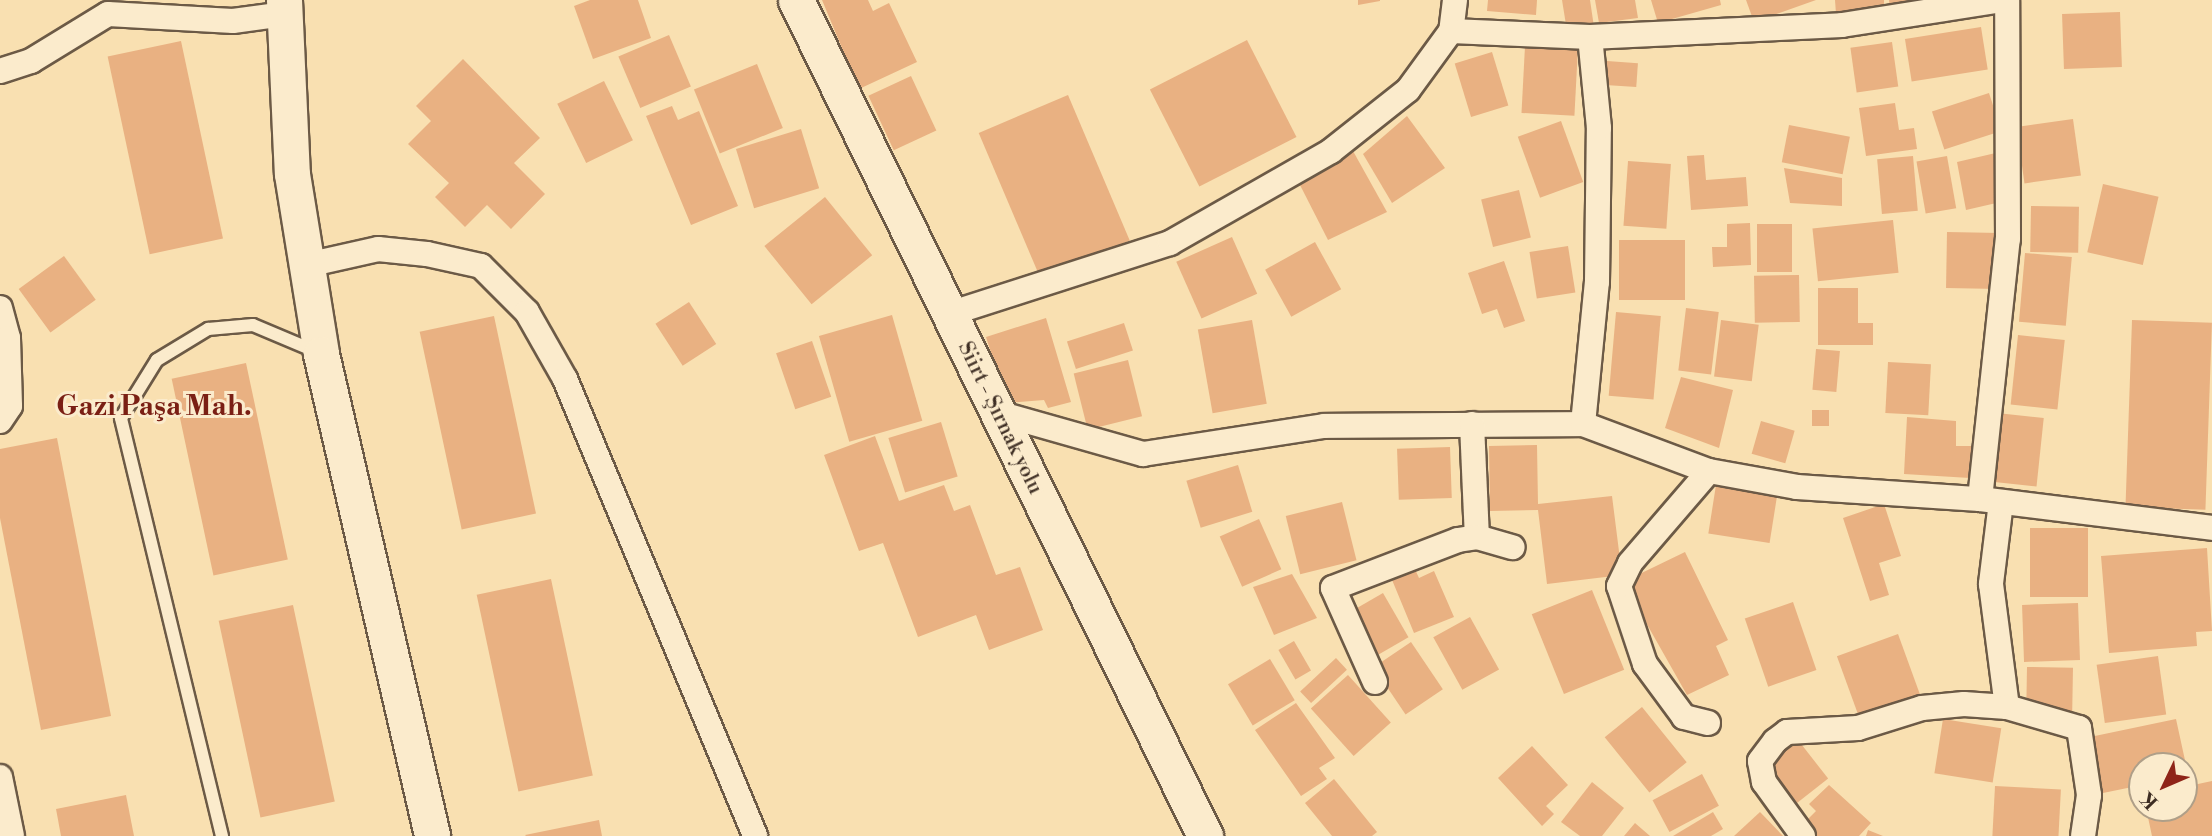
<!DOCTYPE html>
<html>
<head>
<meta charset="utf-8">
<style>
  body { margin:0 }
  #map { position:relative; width:2212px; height:836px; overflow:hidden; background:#f9e0b1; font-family:"Libre Bodoni",serif }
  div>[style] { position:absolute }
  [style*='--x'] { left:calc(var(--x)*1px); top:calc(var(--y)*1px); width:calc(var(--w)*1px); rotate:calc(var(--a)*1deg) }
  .building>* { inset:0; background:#e9b182; transform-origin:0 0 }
  .roads { filter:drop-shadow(2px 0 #6c5a46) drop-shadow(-2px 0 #6c5a46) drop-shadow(0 2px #6c5a46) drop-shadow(0 -2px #6c5a46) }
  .lane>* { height:12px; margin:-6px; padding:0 6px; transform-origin:6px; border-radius:6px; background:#fbebcc }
  .street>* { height:24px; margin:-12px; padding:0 12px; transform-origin:12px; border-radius:12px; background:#fbebcc }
  .secondary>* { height:35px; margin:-17.5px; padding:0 17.5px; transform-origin:17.5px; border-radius:17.5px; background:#fbebcc }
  span { translate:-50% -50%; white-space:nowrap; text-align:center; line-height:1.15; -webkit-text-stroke:6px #fbebcc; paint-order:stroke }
  .street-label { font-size:21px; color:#3d2d23 }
  .district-label { font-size:28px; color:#7a1f14; font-weight:700 }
  .north { position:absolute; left:2128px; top:752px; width:70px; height:70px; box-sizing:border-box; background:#fbebcc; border:2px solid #af9f88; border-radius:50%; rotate:226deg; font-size:19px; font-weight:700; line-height:28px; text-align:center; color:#3d2d23 }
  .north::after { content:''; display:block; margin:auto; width:24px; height:32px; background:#8f2418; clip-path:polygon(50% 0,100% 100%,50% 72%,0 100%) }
</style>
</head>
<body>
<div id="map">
  <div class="building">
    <i style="clip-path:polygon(590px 0,638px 0,651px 38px,593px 59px,574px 6px)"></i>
    <i style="clip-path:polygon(822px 0,868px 0,873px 11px,889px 3px,917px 62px,859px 89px)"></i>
    <i style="clip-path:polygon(1358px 0,1380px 0,1380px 1px,1358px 5px)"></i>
    <i style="clip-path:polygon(1488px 0,1537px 0,1536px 15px,1487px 11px)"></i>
    <i style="clip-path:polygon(1562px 0,1590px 0,1594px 27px,1567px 31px)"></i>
    <i style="clip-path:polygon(1595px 0,1635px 0,1638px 18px,1599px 23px)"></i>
    <i style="clip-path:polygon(1651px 0,1720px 0,1721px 5px,1658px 23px)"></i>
    <i style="clip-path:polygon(1746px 0,1816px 0,1754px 22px)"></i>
    <i style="clip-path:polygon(1835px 0,1884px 0,1884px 10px,1836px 14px)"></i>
    <i style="clip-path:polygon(1889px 0,1920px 0,1921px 8px,1890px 11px)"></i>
    <i style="left:2120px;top:12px;width:55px;height:58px;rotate:88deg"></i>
    <i style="left:1981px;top:27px;width:43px;height:77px;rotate:81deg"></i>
    <i style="left:669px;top:35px;width:56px;height:55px;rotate:67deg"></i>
    <i style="left:1247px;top:40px;width:109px;height:109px;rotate:63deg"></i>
    <i style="left:181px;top:41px;width:202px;height:75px;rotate:78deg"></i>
    <i style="left:1892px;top:42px;width:45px;height:42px;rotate:82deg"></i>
    <i style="left:1525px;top:46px;width:53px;height:67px;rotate:3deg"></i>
    <i style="left:1492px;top:52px;width:56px;height:39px;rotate:73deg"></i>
    <i style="clip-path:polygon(463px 59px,540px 138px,514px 163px,545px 194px,511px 229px,487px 205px,465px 227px,435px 197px,449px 183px,408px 144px,431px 121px,416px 106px)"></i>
    <i style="left:1607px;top:61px;width:31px;height:24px;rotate:4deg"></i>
    <i style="left:757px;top:64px;width:69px;height:68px;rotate:68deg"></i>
    <i style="left:911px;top:76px;width:60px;height:47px;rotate:65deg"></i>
    <i style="left:604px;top:81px;width:66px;height:52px;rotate:64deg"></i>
    <i style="left:1989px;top:93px;width:40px;height:60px;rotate:72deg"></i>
    <i style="left:1068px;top:95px;width:158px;height:97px;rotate:67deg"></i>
    <i style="clip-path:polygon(1895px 103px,1899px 130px,1914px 128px,1917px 149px,1866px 156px,1859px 108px)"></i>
    <i style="clip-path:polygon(672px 106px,678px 120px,699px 111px,738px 206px,691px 225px,646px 116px)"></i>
    <i style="clip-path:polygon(1407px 116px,1445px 168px,1392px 203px,1363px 154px)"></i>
    <i style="left:2073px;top:119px;width:57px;height:57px;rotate:82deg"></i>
    <i style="left:1561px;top:121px;width:65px;height:46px;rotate:70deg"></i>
    <i style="left:1789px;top:125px;width:62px;height:38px;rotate:11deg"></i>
    <i style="left:801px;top:129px;width:62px;height:68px;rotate:73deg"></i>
    <i style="clip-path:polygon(1353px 151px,1387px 212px,1328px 240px,1300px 185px)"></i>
    <i style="clip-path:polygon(2000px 152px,2005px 201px,1966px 210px,1957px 162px)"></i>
    <i style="clip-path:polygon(1704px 155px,1706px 180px,1746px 177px,1748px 206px,1691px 210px,1687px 156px)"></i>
    <i style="left:1913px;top:156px;width:55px;height:36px;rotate:85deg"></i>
    <i style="left:1947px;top:156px;width:53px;height:31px;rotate:80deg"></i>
    <i style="left:1628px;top:161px;width:43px;height:65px;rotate:4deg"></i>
    <i style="clip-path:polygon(1784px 168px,1842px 178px,1842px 206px,1790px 203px)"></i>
    <i style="left:2103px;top:184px;width:57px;height:70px;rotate:13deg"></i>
    <i style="left:1519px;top:190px;width:49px;height:39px;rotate:76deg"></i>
    <i style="left:825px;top:197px;width:75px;height:78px;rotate:51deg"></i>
    <i style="left:2031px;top:206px;width:48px;height:46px;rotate:1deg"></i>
    <i style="left:1893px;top:220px;width:53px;height:81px;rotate:84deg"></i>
    <i style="clip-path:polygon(1750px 223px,1751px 265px,1713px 267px,1712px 247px,1727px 247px,1727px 224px)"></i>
    <i style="left:1757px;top:224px;width:35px;height:48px"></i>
    <i style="left:1947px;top:232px;width:53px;height:56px;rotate:1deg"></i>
    <i style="left:1232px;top:237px;width:62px;height:61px;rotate:66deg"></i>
    <i style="left:1685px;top:240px;width:60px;height:66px;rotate:90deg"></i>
    <i style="left:1315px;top:242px;width:54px;height:57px;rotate:61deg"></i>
    <i style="left:1568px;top:246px;width:47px;height:39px;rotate:81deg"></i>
    <i style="left:2025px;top:253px;width:47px;height:69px;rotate:5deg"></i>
    <i style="left:64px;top:256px;width:54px;height:56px;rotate:54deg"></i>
    <i style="clip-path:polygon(1504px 261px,1525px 321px,1504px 328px,1497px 309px,1482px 314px,1468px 273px)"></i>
    <i style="left:1799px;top:275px;width:47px;height:45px;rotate:89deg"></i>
    <i style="clip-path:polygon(1818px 288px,1858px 288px,1858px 323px,1873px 323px,1873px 345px,1818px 345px)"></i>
    <i style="left:689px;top:302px;width:50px;height:40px;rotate:57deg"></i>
    <i style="left:1686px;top:308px;width:33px;height:63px;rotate:7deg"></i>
    <i style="left:1616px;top:312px;width:45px;height:84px;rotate:5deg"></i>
    <i style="left:892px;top:315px;width:110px;height:76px;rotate:74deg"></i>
    <i style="left:494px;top:316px;width:202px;height:76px;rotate:78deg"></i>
    <i style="clip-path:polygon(1046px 318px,1071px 402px,1048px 408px,1044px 400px,1007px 403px,986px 337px)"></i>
    <i style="left:1252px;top:320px;width:85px;height:55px;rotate:80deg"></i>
    <i style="left:1721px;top:320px;width:38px;height:57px;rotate:7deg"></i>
    <i style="left:2132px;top:320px;width:80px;height:187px;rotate:2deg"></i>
    <i style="left:1124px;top:323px;width:29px;height:60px;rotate:72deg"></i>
    <i style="left:2018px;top:335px;width:47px;height:70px;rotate:6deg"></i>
    <i style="left:812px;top:341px;width:59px;height:38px;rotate:71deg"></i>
    <i style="left:1816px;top:349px;width:24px;height:41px;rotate:5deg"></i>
    <i style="left:1128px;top:360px;width:58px;height:56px;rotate:76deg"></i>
    <i style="left:1888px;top:362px;width:43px;height:51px;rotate:3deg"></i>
    <i style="left:246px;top:363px;width:201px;height:76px;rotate:78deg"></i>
    <i style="clip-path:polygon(1681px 377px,1733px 390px,1719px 448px,1665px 428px)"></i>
    <i style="left:1812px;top:410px;width:17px;height:16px"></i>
    <i style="left:1997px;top:413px;width:47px;height:69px;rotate:6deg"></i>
    <i style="clip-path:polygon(1907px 417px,1956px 421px,1956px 446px,1972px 446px,1970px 478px,1904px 474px)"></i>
    <i style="left:1761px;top:421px;width:35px;height:34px;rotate:16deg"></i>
    <i style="left:941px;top:422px;width:57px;height:55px;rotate:73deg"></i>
    <i style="clip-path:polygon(875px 436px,899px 501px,944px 485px,954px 511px,970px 505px,996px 575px,1020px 567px,1043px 630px,989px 650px,976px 615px,918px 637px,883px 543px,859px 551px,824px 455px)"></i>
    <i style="clip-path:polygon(57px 438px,111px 716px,41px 730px,0 518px,0 449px)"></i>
    <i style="clip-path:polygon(1537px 445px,1538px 504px,1612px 496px,1622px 575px,1547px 584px,1538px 510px,1490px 511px,1489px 446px)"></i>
    <i style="left:1450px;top:447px;width:51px;height:53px;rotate:88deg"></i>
    <i style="left:1238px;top:465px;width:49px;height:54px;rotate:73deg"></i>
    <i style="left:1716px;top:485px;width:62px;height:49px;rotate:9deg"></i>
    <i style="left:1342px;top:502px;width:60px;height:58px;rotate:76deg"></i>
    <i style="clip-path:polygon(1884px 504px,1901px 556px,1879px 563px,1889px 595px,1870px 601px,1843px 518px)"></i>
    <i style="left:1259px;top:519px;width:55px;height:43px;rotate:66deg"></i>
    <i style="left:2030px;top:528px;width:58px;height:69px"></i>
    <i style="clip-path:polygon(2207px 548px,2212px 631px,2196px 632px,2197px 646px,2109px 653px,2101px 556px)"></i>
    <i style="clip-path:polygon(1685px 552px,1728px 640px,1716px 646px,1729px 675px,1687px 695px,1623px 582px)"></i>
    <i style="clip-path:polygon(1413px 565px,1419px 578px,1434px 571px,1454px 617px,1414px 633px,1390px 575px)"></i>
    <i style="clip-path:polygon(1292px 574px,1317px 618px,1274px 635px,1253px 587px)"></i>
    <i style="left:551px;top:579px;width:201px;height:76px;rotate:78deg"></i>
    <i style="left:1592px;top:590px;width:86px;height:65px;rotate:68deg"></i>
    <i style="left:1383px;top:593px;width:51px;height:39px;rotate:60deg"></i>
    <i style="left:1793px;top:602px;width:72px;height:51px;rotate:71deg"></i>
    <i style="left:2078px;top:603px;width:57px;height:56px;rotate:88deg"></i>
    <i style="left:293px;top:605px;width:201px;height:76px;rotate:78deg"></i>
    <i style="left:1470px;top:617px;width:60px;height:42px;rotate:61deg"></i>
    <i style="left:1898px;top:634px;width:76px;height:65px;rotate:70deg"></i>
    <i style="left:1294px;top:641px;width:34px;height:18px;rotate:60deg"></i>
    <i style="left:1411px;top:642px;width:57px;height:45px;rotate:56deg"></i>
    <i style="left:2158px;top:656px;width:59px;height:62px;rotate:82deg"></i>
    <i style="left:1336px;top:658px;width:16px;height:49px;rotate:47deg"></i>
    <i style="left:1270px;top:659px;width:48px;height:49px;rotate:59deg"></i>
    <i style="left:2027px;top:667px;width:46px;height:44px;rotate:1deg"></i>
    <i style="left:1348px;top:675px;width:64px;height:50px;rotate:48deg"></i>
    <i style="clip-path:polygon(1296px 703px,1335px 758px,1319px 768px,1327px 779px,1301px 796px,1255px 730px)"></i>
    <i style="left:1642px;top:707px;width:71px;height:48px;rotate:51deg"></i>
    <i style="left:1943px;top:719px;width:59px;height:55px;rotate:9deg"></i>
    <i style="clip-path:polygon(2176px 719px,2188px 774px,2184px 766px,2142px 766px,2142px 785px,2103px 793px,2090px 737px)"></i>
    <i style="left:1798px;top:740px;width:49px;height:42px;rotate:52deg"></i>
    <i style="clip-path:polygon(1532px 746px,1568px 785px,1546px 806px,1554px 814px,1542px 826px,1498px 778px)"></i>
    <i style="left:1702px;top:774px;width:36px;height:56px;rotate:62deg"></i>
    <i style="clip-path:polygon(1334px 779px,1377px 832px,1372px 836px,1332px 836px,1305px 803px)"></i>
    <i style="clip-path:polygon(2212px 781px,2212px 836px,2152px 836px,2146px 808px,2184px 808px,2184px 787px)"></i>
    <i style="clip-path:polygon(1592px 782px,1624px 808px,1602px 836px,1580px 836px,1561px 822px)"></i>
    <i style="clip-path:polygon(1829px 785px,1871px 823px,1859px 836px,1816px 836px,1802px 825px,1816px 811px,1809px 804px)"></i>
    <i style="left:1995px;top:786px;width:66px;height:50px;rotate:3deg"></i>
    <i style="clip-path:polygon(126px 795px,134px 836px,61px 836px,56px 809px)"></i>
    <i style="clip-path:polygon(1713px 812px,1723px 829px,1711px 836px,1673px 836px)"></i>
    <i style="clip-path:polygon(1760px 812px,1783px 836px,1734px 836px)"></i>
    <i style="clip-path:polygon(599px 820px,602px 836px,526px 836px,525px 835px)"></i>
    <i style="clip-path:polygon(1635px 823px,1650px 836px,1624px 836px)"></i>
    <i style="clip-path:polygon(1868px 830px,1883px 836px,1866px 836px)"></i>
  </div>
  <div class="roads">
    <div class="lane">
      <i style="--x:222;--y:836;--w:430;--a:-103.6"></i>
      <i style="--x:121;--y:418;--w:68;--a:-58.2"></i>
      <i style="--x:157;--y:360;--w:60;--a:-31.3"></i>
      <i style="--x:208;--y:329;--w:45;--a:-5.1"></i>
      <i style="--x:253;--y:325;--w:67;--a:22.8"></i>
    </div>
    <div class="street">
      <i style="--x:1455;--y:0;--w:31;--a:97"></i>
      <i style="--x:1451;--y:31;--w:139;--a:2.5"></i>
      <i style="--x:1590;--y:37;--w:252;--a:-2.7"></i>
      <i style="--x:1842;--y:25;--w:161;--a:-8.9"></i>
      <i style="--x:0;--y:71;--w:33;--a:-18"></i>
      <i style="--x:31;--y:61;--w:90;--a:-31.4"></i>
      <i style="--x:108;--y:14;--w:125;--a:3.2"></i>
      <i style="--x:233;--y:21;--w:51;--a:-7.8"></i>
      <i style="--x:307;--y:265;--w:73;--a:-12.7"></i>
      <i style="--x:378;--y:249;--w:49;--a:5.8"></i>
      <i style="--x:427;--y:254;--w:55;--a:12.5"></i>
      <i style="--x:481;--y:266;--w:65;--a:45"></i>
      <i style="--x:527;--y:312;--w:77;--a:60.4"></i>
      <i style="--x:565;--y:379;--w:495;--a:67.4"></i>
      <i style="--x:0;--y:308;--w:31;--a:75"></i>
      <i style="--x:8;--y:338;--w:68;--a:88.3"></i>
      <i style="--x:10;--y:406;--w:18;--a:124"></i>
      <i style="--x:949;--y:314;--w:232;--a:-17.8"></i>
      <i style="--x:1170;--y:243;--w:185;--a:-29.7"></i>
      <i style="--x:1331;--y:151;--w:98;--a:-38.4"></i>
      <i style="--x:1408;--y:90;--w:73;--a:-53.9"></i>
      <i style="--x:998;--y:413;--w:151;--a:15.8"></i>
      <i style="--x:1143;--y:454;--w:183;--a:-8.8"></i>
      <i style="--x:1324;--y:426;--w:259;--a:-0.4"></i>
      <i style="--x:1583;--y:424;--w:134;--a:20.5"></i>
      <i style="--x:1709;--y:471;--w:89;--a:10.3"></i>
      <i style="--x:1797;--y:487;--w:183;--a:3.8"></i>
      <i style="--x:1980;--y:499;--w:234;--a:7.1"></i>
      <i style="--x:1472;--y:424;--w:113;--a:87.5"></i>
      <i style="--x:1583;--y:424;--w:143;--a:-84.4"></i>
      <i style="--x:1597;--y:282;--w:154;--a:-89.3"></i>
      <i style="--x:1599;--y:128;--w:91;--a:-95.6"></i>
      <i style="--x:1980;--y:499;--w:262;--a:-83.9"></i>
      <i style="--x:2008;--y:239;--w:239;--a:-90.2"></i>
      <i style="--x:2001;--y:502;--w:83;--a:97"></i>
      <i style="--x:1991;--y:584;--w:124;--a:82.6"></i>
      <i style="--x:1375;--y:682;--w:103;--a:-114.1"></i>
      <i style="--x:1333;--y:588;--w:134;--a:-21"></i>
      <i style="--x:1458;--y:540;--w:19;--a:-9"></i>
      <i style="--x:1477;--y:537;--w:37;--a:16"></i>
      <i style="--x:1708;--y:723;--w:25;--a:-166"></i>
      <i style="--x:1684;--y:717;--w:66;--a:-126.3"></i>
      <i style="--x:1645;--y:664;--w:82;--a:-108.4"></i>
      <i style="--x:1619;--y:586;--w:25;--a:-64"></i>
      <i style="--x:1630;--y:563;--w:121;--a:-49.3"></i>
      <i style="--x:0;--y:777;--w:60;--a:78.5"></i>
      <i style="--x:1803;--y:836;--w:67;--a:-125.8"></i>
      <i style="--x:1764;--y:782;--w:21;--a:-101"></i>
      <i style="--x:1760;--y:761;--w:25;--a:-53"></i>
      <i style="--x:1775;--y:741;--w:15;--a:-37"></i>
      <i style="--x:1787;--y:732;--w:71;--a:-3.2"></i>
      <i style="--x:1858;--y:728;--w:67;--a:-17.4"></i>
      <i style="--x:1922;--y:708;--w:42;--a:-5.4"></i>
      <i style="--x:1964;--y:704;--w:43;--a:4"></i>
      <i style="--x:2007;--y:707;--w:75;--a:16.3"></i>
      <i style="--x:2079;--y:728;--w:68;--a:81.5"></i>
      <i style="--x:2089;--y:795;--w:41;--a:98.3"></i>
    </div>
    <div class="secondary">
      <i style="--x:284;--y:0;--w:174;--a:87.4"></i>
      <i style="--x:292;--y:174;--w:182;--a:80.8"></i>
      <i style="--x:321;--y:354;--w:495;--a:77"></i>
      <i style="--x:796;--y:0;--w:931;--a:63.93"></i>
    </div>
  </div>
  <div class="street-label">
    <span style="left:1000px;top:418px;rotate:64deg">Siirt - Şırnak yolu</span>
  </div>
  <div class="district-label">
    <span style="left:154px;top:407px">Gazi Paşa Mah.</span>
  </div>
  <div class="north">K</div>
</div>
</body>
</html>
